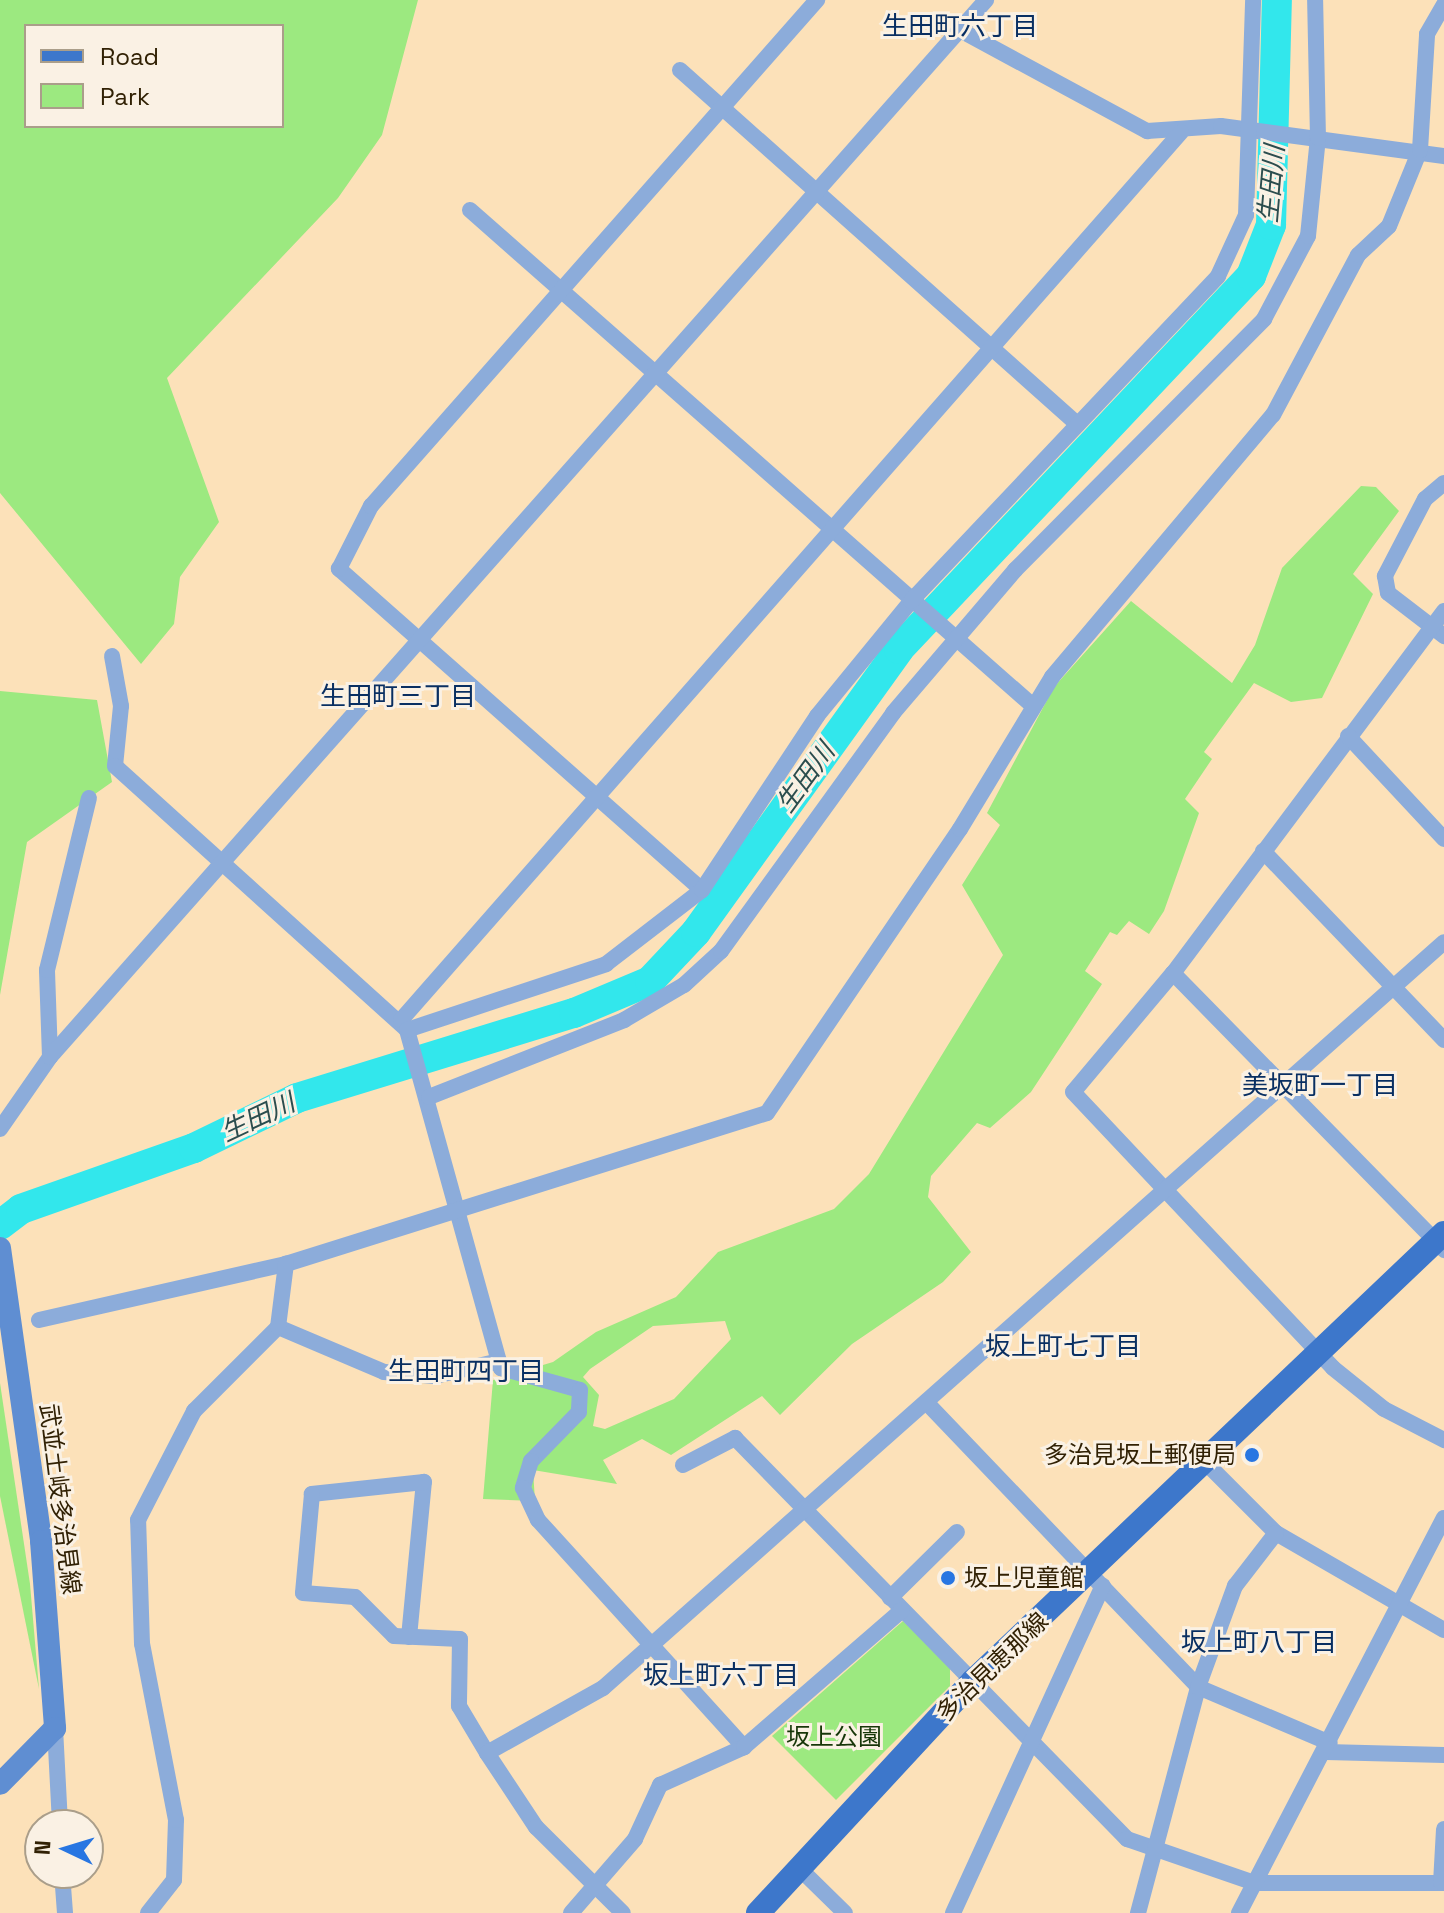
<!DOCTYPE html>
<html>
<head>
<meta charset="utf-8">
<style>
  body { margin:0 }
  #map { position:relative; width:1444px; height:1913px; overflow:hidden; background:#fce1b9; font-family:"Space Grotesk","Noto Sans JP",sans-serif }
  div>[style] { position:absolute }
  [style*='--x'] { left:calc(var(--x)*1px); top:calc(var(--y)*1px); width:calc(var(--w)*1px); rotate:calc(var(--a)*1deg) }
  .green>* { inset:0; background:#9ce980 }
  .river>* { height:30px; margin:-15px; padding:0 15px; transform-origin:15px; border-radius:15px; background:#32e7ec }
  .minor>* { height:16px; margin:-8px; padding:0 8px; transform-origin:8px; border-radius:8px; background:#8cacda }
  .secondary>* { height:22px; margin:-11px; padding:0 11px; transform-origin:11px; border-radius:11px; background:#5f8ed2 }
  .primary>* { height:24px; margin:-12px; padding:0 12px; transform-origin:12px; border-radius:12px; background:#3d77cb }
  .dots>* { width:22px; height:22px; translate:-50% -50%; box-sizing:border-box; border:4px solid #faf1e4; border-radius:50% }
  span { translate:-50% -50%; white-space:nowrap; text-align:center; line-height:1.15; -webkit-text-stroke:6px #faf1e4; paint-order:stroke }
  .poi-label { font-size:24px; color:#312104 }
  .right { translate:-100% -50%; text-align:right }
  .left { translate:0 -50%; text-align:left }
  .street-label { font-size:24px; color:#312104 }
  .park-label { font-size:24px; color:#163608 }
  .neighbourhood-label { font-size:26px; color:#092f62 }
  .water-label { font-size:26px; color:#2b4d4e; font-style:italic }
  .legend { position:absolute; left:24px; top:24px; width:260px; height:104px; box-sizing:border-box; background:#faf1e4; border:2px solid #aa9e8a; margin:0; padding:10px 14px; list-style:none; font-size:24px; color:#312104 }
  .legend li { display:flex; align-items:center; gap:16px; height:40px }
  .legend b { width:40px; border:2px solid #aa9e8a }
  .north { position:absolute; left:24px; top:1809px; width:80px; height:80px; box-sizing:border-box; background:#faf1e4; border:2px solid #aa9e8a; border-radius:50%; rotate:274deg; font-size:22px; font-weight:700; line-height:32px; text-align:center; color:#312104 }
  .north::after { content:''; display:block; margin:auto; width:28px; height:36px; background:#2876e2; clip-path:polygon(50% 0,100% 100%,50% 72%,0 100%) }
</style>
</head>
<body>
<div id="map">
  <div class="green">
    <i style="clip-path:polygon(evenodd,0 0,418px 0,382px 135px,338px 198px,167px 378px,219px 522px,180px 577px,174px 624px,141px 664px,0 493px,0 0,26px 26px,282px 26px,282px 126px,26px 126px,26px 26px)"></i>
    <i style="clip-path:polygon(evenodd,1361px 486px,1376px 487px,1399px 511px,1353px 574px,1373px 594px,1322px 698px,1291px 702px,1254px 683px,1204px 752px,1212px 759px,1185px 799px,1199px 813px,1164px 911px,1149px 934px,1129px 921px,1117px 935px,1110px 932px,1085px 971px,1102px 984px,1031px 1092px,990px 1128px,977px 1123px,931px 1176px,928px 1197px,971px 1252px,943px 1282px,852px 1344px,780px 1415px,762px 1396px,671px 1455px,642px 1439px,603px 1460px,617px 1484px,533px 1470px,535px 1501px,483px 1499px,493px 1380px,553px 1362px,596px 1332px,676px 1297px,718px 1252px,834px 1209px,869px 1174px,1003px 955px,962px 885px,1000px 825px,987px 813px,1054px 687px,1131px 601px,1232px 683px,1255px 645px,1282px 568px,1361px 486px,725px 1321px,731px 1339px,674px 1399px,605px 1429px,593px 1426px,599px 1395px,583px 1377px,590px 1369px,653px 1326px,725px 1321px)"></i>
    <i style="clip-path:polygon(0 691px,97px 700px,112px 782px,27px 842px,0 995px)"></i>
    <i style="clip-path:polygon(0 1383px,30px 1584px,39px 1689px,0 1496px)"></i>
    <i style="clip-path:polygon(903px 1621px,950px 1666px,950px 1686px,836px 1800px,772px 1736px)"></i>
  </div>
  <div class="river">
    <i style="--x:0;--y:1225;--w:26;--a:-37"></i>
    <i style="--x:21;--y:1209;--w:183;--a:-19.4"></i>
    <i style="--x:194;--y:1148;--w:114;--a:-25.9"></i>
    <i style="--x:297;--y:1098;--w:290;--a:-17.1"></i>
    <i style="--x:574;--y:1013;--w:82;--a:-22.8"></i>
    <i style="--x:650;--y:981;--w:67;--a:-46.8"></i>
    <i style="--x:696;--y:932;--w:348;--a:-54.3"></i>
    <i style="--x:899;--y:649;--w:513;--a:-46.66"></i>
    <i style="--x:1251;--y:276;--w:55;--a:-68.6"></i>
    <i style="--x:1271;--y:225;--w:225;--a:-88.5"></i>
  </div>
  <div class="minor">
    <i style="--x:960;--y:30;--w:213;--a:28.4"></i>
    <i style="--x:1147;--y:131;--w:74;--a:-3.9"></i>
    <i style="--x:1221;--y:126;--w:225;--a:7.7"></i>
    <i style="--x:680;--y:70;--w:529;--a:41.71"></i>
    <i style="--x:470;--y:210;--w:750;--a:41.38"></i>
    <i style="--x:1444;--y:483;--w:25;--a:140"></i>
    <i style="--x:1425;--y:499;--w:87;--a:117.5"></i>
    <i style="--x:1385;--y:576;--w:17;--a:80"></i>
    <i style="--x:1388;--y:593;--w:71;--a:37.5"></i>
    <i style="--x:1444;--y:611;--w:452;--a:126.8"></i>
    <i style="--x:1173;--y:973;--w:155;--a:130"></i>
    <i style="--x:1073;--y:1092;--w:379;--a:46.7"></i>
    <i style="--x:1333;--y:1368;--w:65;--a:38.8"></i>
    <i style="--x:1384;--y:1409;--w:68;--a:27.3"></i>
    <i style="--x:112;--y:656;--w:51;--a:79.8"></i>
    <i style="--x:121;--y:706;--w:60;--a:95.7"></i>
    <i style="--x:115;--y:766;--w:394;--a:42.1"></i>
    <i style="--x:407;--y:1030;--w:351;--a:74.5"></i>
    <i style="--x:501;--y:1368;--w:82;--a:15.6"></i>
    <i style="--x:580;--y:1390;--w:22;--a:93"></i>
    <i style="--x:579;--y:1412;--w:69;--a:134.4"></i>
    <i style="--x:531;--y:1461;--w:28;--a:107"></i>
    <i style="--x:523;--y:1488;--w:35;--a:65"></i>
    <i style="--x:538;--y:1520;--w:307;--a:47.8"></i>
    <i style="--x:1348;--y:736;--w:141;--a:47"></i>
    <i style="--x:1263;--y:851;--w:262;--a:46.2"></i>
    <i style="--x:702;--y:890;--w:485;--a:-138.5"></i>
    <i style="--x:339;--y:569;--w:71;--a:-63.1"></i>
    <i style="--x:371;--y:506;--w:675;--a:-48.61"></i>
    <i style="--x:1173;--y:973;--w:388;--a:45.6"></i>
    <i style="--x:401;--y:1020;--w:1182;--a:-48.7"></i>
    <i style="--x:407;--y:1030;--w:210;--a:-18.3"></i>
    <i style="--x:606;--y:964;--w:121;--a:-37.6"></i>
    <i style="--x:702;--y:890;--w:209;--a:-56.5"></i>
    <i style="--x:817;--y:716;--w:149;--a:-50.7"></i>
    <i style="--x:911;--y:601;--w:447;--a:-46.6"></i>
    <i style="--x:1218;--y:276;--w:67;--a:-65.3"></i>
    <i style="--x:1246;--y:215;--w:215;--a:-88.1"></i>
    <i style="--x:50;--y:1057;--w:87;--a:-92"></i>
    <i style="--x:47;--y:970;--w:177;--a:-76.3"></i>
    <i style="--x:429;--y:1097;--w:210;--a:-21.5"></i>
    <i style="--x:624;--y:1020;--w:69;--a:-30.3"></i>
    <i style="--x:684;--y:985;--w:50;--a:-42.6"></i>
    <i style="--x:721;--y:951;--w:294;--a:-54.1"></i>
    <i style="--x:893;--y:713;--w:188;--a:-49.5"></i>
    <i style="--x:1015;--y:570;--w:354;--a:-45.2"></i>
    <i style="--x:1264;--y:319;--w:94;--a:-62.1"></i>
    <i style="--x:1308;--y:236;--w:99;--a:-84.2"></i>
    <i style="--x:1318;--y:138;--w:138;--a:-91.2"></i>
    <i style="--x:0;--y:1129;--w:88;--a:-55.2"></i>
    <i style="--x:50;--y:1057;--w:1412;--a:-48.47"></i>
    <i style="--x:39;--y:1320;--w:253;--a:-12.8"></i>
    <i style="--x:286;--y:1264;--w:504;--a:-17.43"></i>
    <i style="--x:767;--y:1113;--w:343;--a:-55.8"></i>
    <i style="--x:960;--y:829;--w:178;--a:-58.8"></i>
    <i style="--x:1052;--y:677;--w:343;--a:-49.9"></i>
    <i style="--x:1273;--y:415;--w:181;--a:-62"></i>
    <i style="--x:1358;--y:255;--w:42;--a:-43.1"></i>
    <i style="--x:1389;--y:226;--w:82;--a:-67.8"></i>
    <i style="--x:1420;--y:150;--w:116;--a:-86.5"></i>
    <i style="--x:1427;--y:34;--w:34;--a:-60"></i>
    <i style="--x:278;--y:1327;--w:115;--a:23"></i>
    <i style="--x:384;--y:1372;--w:51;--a:4.5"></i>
    <i style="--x:435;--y:1376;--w:66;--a:-13.2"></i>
    <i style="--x:926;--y:1402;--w:394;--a:46.3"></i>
    <i style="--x:1198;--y:1687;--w:143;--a:23"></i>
    <i style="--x:1203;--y:1460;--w:103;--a:45"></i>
    <i style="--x:1276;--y:1533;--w:194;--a:30"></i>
    <i style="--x:683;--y:1465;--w:59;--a:-27.4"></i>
    <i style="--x:735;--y:1438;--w:561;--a:45.65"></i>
    <i style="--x:1127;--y:1839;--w:135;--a:19"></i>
    <i style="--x:1255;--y:1883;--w:189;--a:0"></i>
    <i style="--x:890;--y:1598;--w:94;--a:-44.6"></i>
    <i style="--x:409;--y:1637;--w:156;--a:-84.5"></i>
    <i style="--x:424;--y:1482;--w:113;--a:173.9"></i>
    <i style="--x:312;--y:1494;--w:99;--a:95.2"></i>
    <i style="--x:303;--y:1593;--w:52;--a:4.4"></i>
    <i style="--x:355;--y:1597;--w:55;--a:45"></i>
    <i style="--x:394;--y:1636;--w:66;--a:2.6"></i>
    <i style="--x:460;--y:1639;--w:67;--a:90.9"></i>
    <i style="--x:459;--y:1706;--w:55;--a:59.2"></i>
    <i style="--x:487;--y:1753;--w:89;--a:56.5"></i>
    <i style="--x:536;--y:1827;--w:122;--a:44.7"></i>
    <i style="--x:55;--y:1728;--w:97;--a:87"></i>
    <i style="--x:1326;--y:1752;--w:118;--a:1.5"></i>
    <i style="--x:487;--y:1753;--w:133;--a:-29.3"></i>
    <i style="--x:603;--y:1688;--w:1124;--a:-41.57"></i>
    <i style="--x:797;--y:1866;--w:67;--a:44.4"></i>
    <i style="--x:62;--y:1873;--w:40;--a:85.7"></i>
    <i style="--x:1441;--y:1883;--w:54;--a:-86.8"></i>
    <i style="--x:148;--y:1913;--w:42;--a:-51.8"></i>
    <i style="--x:174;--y:1880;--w:60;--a:-88.1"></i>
    <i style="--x:176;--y:1820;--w:179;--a:-100.9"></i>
    <i style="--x:142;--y:1644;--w:124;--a:-91.8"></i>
    <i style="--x:138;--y:1520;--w:123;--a:-62.8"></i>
    <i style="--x:194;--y:1411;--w:119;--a:-45"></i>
    <i style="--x:278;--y:1327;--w:64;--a:-82.8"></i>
    <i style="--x:571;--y:1913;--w:98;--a:-49.1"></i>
    <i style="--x:635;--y:1839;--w:60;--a:-65.2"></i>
    <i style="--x:660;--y:1785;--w:92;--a:-24.3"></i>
    <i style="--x:744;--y:1747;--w:209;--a:-40.9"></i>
    <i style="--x:953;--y:1913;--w:360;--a:-65.4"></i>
    <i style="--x:1138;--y:1913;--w:234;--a:-75.1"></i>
    <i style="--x:1198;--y:1687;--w:108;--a:-69.9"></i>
    <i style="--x:1235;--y:1586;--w:67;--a:-52.3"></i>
    <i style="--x:1239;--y:1913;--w:445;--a:-62.6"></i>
  </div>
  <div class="secondary">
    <i style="--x:0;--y:1248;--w:296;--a:82"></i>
    <i style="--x:41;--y:1541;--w:188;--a:85.7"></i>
    <i style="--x:55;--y:1728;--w:78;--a:134.5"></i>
  </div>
  <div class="primary">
    <i style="--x:758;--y:1913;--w:316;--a:-47.2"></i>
    <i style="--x:973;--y:1681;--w:650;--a:-43.57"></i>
  </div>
  <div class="dots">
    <i style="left:1252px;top:1455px;background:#2876e2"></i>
    <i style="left:948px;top:1578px;background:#2876e2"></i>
  </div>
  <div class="poi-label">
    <span class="right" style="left:1236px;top:1455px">多治見坂上郵便局</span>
    <span class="left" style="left:964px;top:1578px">坂上児童館</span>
  </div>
  <div class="street-label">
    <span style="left:60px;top:1499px;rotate:83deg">武並土岐多治見線</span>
    <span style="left:992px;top:1667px;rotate:-44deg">多治見恵那線</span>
  </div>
  <div class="park-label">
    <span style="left:834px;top:1737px">坂上公園</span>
  </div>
  <div class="neighbourhood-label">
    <span style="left:960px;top:27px">生田町六丁目</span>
    <span style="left:398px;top:697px">生田町三丁目</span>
    <span style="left:1320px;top:1086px">美坂町一丁目</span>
    <span style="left:1063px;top:1347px">坂上町七丁目</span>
    <span style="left:466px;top:1372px">生田町四丁目</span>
    <span style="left:1259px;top:1643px">坂上町八丁目</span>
    <span style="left:721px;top:1676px">坂上町六丁目</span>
  </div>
  <div class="water-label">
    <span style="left:1272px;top:184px;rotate:-85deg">生田川</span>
    <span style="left:806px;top:778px;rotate:-54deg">生田川</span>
    <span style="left:258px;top:1118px;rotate:-25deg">生田川</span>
  </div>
  <ul class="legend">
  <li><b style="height:10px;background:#3d77cb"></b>Road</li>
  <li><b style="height:22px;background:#9ce980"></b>Park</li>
  </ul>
  <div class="north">N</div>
</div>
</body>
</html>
